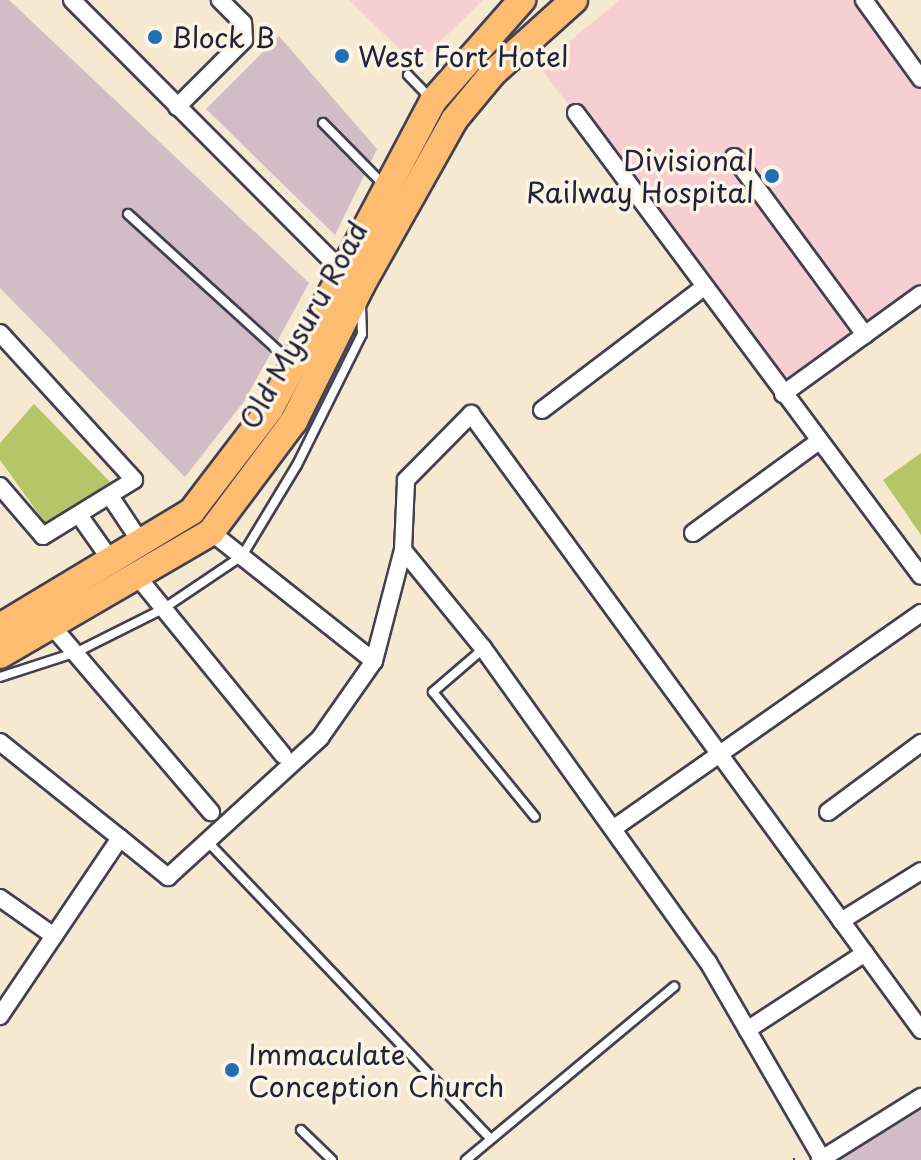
<!DOCTYPE html>
<html>
<head>
<meta charset="utf-8">
<style>
  body { margin:0 }
  #map { position:relative; width:921px; height:1160px; overflow:hidden; background:#f5ead1; font-family:"Playpen Sans",sans-serif }
  div>[style] { position:absolute }
  [style*='--x'] { left:calc(var(--x)*1px); top:calc(var(--y)*1px); width:calc(var(--w)*1px); rotate:calc(var(--a)*1deg) }
  .built>* { inset:0; background:#f7cfd2 }
  .industrial>* { inset:0; background:#d2bdc6 }
  .green>* { inset:0; background:#b6c568 }
  .path>* { height:4px; margin-top:-2px; transform-origin:0; background:repeating-linear-gradient(90deg,#424052 0 2px,transparent 0 8px) }
  .roads { filter:drop-shadow(2px 0 #424052) drop-shadow(-2px 0 #424052) drop-shadow(0 2px #424052) drop-shadow(0 -2px #424052) }
  .lane>* { height:8px; margin:-4px; padding:0 4px; transform-origin:4px; border-radius:4px; background:#fff }
  .street>* { height:16px; margin:-8px; padding:0 8px; transform-origin:8px; border-radius:8px; background:#fff }
  .primary>* { height:26px; margin:-13px; padding:0 13px; transform-origin:13px; border-radius:13px; background:#fdbc70 }
  .dots>* { width:22px; height:22px; translate:-50% -50%; box-sizing:border-box; border:4px solid #fcf5e5; border-radius:50% }
  span { translate:-50% -50%; white-space:nowrap; text-align:center; line-height:1.15; -webkit-text-stroke:7px #fcf5e5; paint-order:stroke }
  .poi-label { font-size:28px; color:#22223b }
  .left { translate:0 -50%; text-align:left }
  .right { translate:-100% -50%; text-align:right }
  .street-label { font-size:28px; color:#22223b }
</style>
</head>
<body>
<div id="map">
  <div class="built">
    <i style="clip-path:polygon(349px 0,483px 0,416px 65px)"></i>
    <i style="clip-path:polygon(620px 0,874px 0,921px 66px,921px 286px,781px 385px,539px 66px)"></i>
  </div>
  <div class="industrial">
    <i style="clip-path:polygon(0 0,9px 0,309px 283px,245px 400px,185px 477px,0 288px)"></i>
    <i style="clip-path:polygon(279px 36px,377px 149px,335px 235px,206px 109px)"></i>
    <i style="clip-path:polygon(921px 1110px,921px 1160px,837px 1160px)"></i>
  </div>
  <div class="green">
    <i style="clip-path:polygon(34px 404px,113px 485px,46px 524px,0 460px,0 443px)"></i>
    <i style="clip-path:polygon(921px 453px,921px 535px,883px 480px)"></i>
  </div>
  <div class="path">
    <i style="--x:793;--y:1160;--w:2;--a:0"></i>
  </div>
  <div class="roads">
    <div class="lane">
      <i style="--x:408;--y:75;--w:32;--a:46"></i>
      <i style="--x:323;--y:123;--w:86;--a:45.5"></i>
      <i style="--x:128;--y:214;--w:222;--a:42.3"></i>
      <i style="--x:483;--y:649;--w:66;--a:139.3"></i>
      <i style="--x:433;--y:692;--w:161;--a:50.8"></i>
      <i style="--x:0;--y:677;--w:81;--a:-18"></i>
      <i style="--x:77;--y:652;--w:96;--a:-26.6"></i>
      <i style="--x:163;--y:609;--w:95;--a:-33.9"></i>
      <i style="--x:242;--y:556;--w:106;--a:-58.9"></i>
      <i style="--x:297;--y:465;--w:146;--a:-63.6"></i>
      <i style="--x:362;--y:334;--w:27;--a:-92"></i>
      <i style="--x:208;--y:842;--w:410;--a:46.4"></i>
      <i style="--x:301;--y:1130;--w:43;--a:44.1"></i>
      <i style="--x:466;--y:1160;--w:271;--a:-39.8"></i>
    </div>
    <div class="street">
      <i style="--x:72;--y:0;--w:383;--a:45.1"></i>
      <i style="--x:864;--y:0;--w:97;--a:54.2"></i>
      <i style="--x:177;--y:107;--w:95;--a:-45"></i>
      <i style="--x:244;--y:40;--w:17;--a:-93"></i>
      <i style="--x:243;--y:23;--w:33;--a:-135"></i>
      <i style="--x:576;--y:113;--w:577;--a:53.31"></i>
      <i style="--x:734;--y:157;--w:221;--a:53.6"></i>
      <i style="--x:0;--y:333;--w:199;--a:47.6"></i>
      <i style="--x:134;--y:480;--w:107;--a:148.4"></i>
      <i style="--x:43;--y:536;--w:66;--a:-130.7"></i>
      <i style="--x:783;--y:394;--w:170;--a:-35.9"></i>
      <i style="--x:542;--y:410;--w:203;--a:-37.2"></i>
      <i style="--x:110;--y:496;--w:54;--a:56.3"></i>
      <i style="--x:79;--y:515;--w:54;--a:54.8"></i>
      <i style="--x:211;--y:532;--w:208;--a:38.4"></i>
      <i style="--x:693;--y:533;--w:156;--a:-36.1"></i>
      <i style="--x:403;--y:550;--w:127;--a:50.8"></i>
      <i style="--x:483;--y:648;--w:386;--a:54.4"></i>
      <i style="--x:708;--y:962;--w:228;--a:59.9"></i>
      <i style="--x:137;--y:576;--w:231;--a:50.8"></i>
      <i style="--x:52;--y:626;--w:245;--a:49.5"></i>
      <i style="--x:0;--y:742;--w:154;--a:38.7"></i>
      <i style="--x:120;--y:838;--w:215;--a:124"></i>
      <i style="--x:828;--y:812;--w:116;--a:-36.6"></i>
      <i style="--x:614;--y:828;--w:375;--a:-35"></i>
      <i style="--x:120;--y:838;--w:62;--a:39.1"></i>
      <i style="--x:168;--y:877;--w:206;--a:-42.4"></i>
      <i style="--x:320;--y:738;--w:94;--a:-55"></i>
      <i style="--x:374;--y:661;--w:115;--a:-75.4"></i>
      <i style="--x:403;--y:550;--w:70;--a:-87.5"></i>
      <i style="--x:406;--y:480;--w:93;--a:-45.4"></i>
      <i style="--x:471;--y:414;--w:763;--a:53.85"></i>
      <i style="--x:0;--y:898;--w:66;--a:35.1"></i>
      <i style="--x:841;--y:921;--w:94;--a:-32"></i>
      <i style="--x:747;--y:1030;--w:141;--a:-33.1"></i>
      <i style="--x:820;--y:1160;--w:119;--a:-32"></i>
    </div>
    <div class="primary">
      <i style="--x:0;--y:627;--w:224;--a:-31.1"></i>
      <i style="--x:192;--y:511;--w:128;--a:-52.6"></i>
      <i style="--x:270;--y:409;--w:348;--a:-62.1"></i>
      <i style="--x:433;--y:101;--w:135;--a:-48.6"></i>
      <i style="--x:0;--y:655;--w:244;--a:-30.2"></i>
      <i style="--x:211;--y:532;--w:139;--a:-53.2"></i>
      <i style="--x:294;--y:421;--w:151;--a:-63.6"></i>
      <i style="--x:361;--y:286;--w:190;--a:-60.7"></i>
      <i style="--x:454;--y:120;--w:61;--a:-50.3"></i>
      <i style="--x:493;--y:73;--w:109;--a:-42"></i>
    </div>
  </div>
  <div class="dots">
    <i style="left:155px;top:37px;background:#1f6fb2"></i>
    <i style="left:342px;top:56px;background:#1f6fb2"></i>
    <i style="left:772px;top:176px;background:#1f6fb2"></i>
    <i style="left:232px;top:1070px;background:#1f6fb2"></i>
  </div>
  <div class="poi-label">
    <span class="left" style="left:171px;top:37px">Block B</span>
    <span class="left" style="left:358px;top:56px">West Fort Hotel</span>
    <span class="right" style="left:754px;top:176px">Divisional<br>Railway Hospital</span>
    <span class="left" style="left:248px;top:1070px">Immaculate<br>Conception Church</span>
  </div>
  <div class="street-label">
    <span style="left:303px;top:325px;rotate:-61deg">Old Mysuru Road</span>
  </div>
</div>
</body>
</html>
